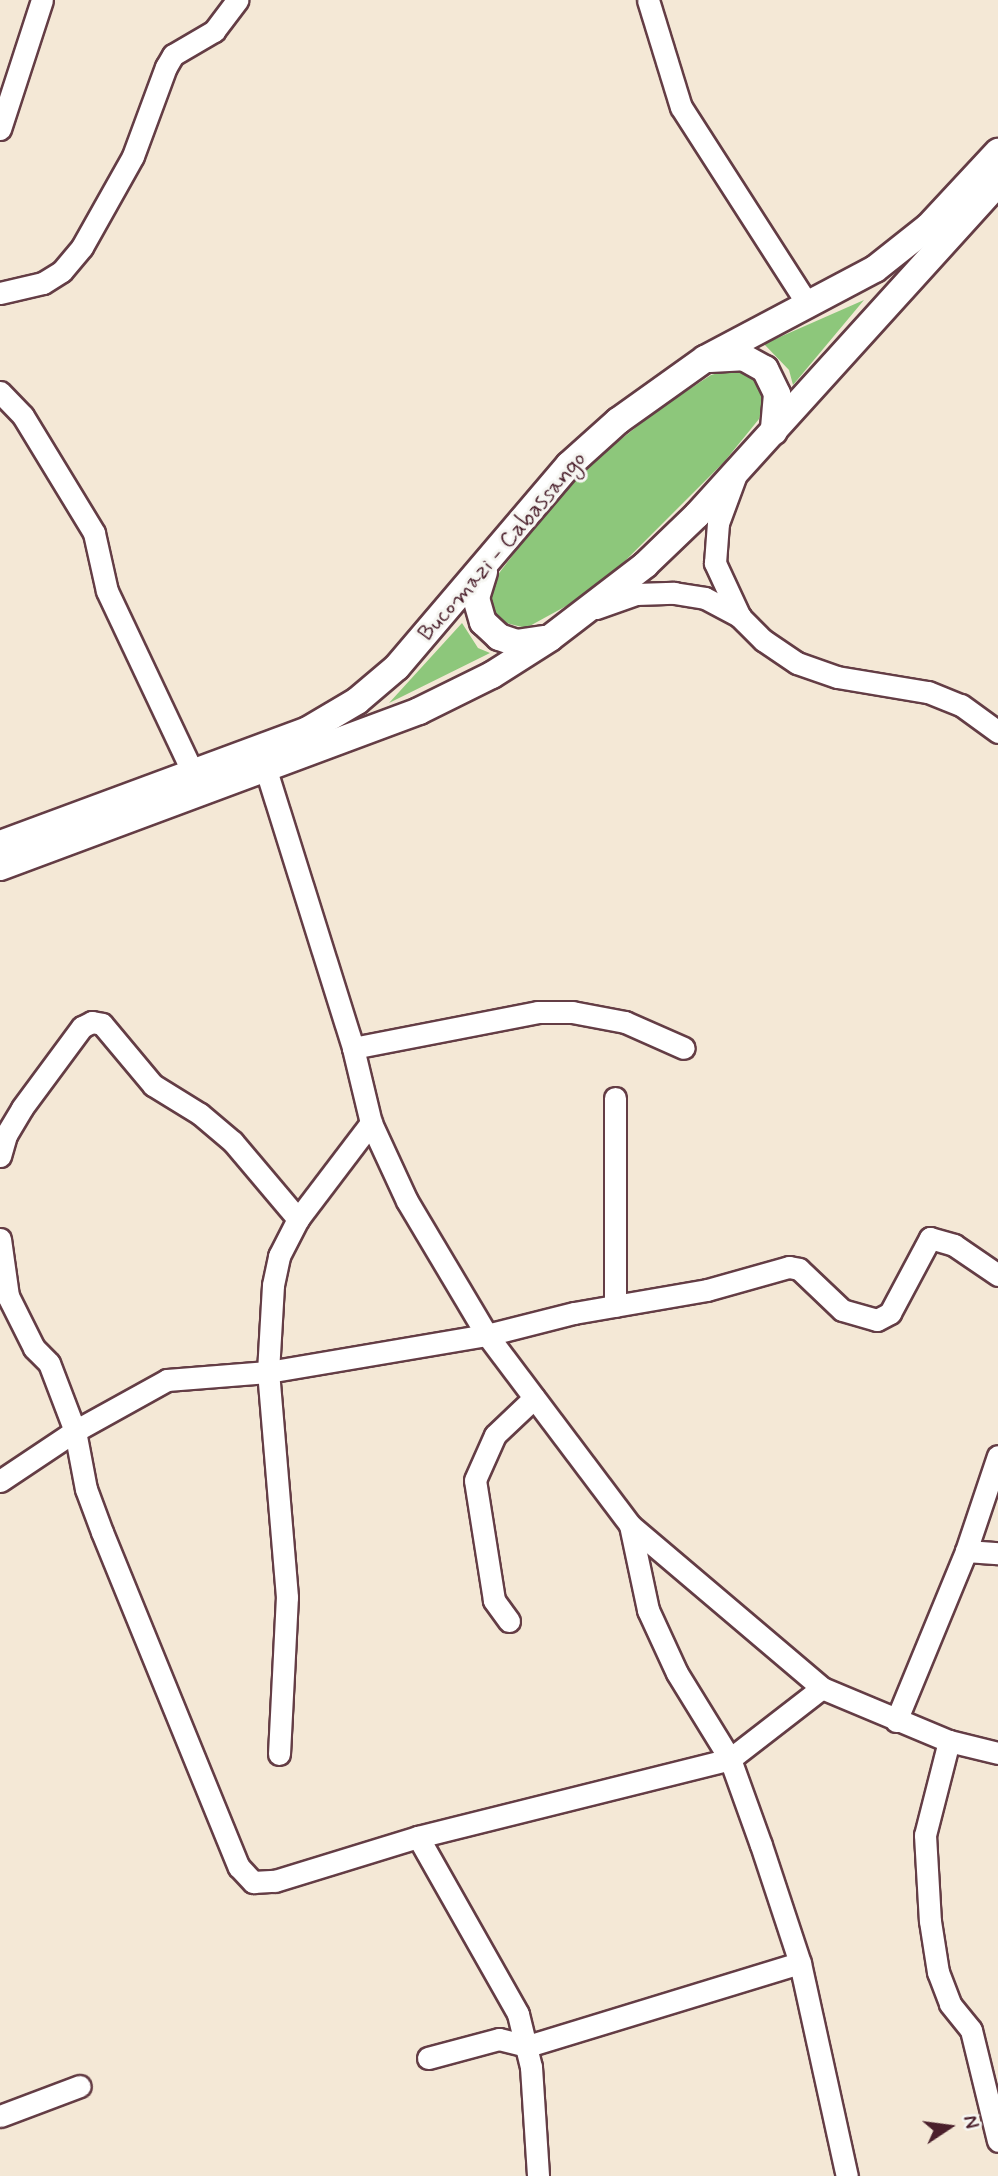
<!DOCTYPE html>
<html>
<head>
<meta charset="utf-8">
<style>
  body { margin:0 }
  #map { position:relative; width:998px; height:2176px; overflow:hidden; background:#f4e8d6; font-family:Mynerve,sans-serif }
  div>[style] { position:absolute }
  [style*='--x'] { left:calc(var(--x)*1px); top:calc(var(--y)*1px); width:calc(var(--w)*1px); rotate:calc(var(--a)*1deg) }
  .green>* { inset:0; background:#8dc77b }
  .roads { filter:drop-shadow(2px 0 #643d45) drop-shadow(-2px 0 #643d45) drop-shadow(0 2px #643d45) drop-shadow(0 -2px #643d45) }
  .minor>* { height:21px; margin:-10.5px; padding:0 10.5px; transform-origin:10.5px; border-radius:10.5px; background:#fff }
  .major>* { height:26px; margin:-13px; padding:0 13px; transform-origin:13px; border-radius:13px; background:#fff }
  span { translate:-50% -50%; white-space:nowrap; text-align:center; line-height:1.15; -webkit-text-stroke:6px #f6f6f2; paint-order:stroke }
  .street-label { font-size:23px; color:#4a1f2b }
  .north { position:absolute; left:914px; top:2092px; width:70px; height:70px; -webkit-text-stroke:5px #f6f6f2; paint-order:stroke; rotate:77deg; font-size:19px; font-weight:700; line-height:28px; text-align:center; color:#4a1f2b }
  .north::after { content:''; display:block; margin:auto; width:24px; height:32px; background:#4a1f2b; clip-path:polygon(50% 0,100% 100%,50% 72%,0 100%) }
</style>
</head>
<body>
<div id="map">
  <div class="green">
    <i style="clip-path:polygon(864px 300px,793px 385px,789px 370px,764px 344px)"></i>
    <i style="clip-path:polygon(729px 370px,746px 372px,759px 383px,765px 402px,759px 419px,724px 462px,619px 567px,568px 605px,526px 628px,498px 621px,489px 609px,487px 589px,551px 505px,602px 454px,662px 407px,711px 375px)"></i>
    <i style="clip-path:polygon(462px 623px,478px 648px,490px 653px,389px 703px)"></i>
  </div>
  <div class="roads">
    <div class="minor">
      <i style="--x:648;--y:0;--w:112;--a:72.9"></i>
      <i style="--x:681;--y:107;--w:233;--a:57.3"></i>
      <i style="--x:0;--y:129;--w:136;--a:-72"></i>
      <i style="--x:0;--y:293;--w:44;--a:-13.1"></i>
      <i style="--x:43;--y:283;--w:22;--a:-32"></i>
      <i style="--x:62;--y:271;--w:31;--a:-50"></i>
      <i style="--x:82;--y:247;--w:104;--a:-60.7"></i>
      <i style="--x:133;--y:156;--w:95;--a:-69.7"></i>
      <i style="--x:166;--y:67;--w:14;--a:-60"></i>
      <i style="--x:173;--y:55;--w:48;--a:-30.3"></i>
      <i style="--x:214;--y:31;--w:39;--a:-53"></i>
      <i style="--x:0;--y:392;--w:33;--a:46"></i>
      <i style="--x:23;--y:416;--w:137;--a:58.7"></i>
      <i style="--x:94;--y:533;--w:59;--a:77.4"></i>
      <i style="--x:107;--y:591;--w:201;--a:64.7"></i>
      <i style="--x:596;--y:608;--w:42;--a:-19.3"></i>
      <i style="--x:636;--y:594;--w:38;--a:-2"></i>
      <i style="--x:674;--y:593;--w:31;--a:9"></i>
      <i style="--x:705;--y:598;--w:40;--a:28"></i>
      <i style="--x:740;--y:617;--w:60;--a:-114.8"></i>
      <i style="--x:715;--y:563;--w:40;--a:-85.7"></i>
      <i style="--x:718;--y:523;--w:49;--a:-69.7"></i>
      <i style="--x:740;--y:617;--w:33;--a:45"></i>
      <i style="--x:763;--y:640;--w:41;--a:34.1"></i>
      <i style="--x:797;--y:663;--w:42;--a:19.3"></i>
      <i style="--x:837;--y:677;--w:92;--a:9.4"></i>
      <i style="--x:928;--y:692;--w:35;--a:22"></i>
      <i style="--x:961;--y:705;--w:46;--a:36.1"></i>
      <i style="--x:266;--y:770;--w:291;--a:72.6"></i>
      <i style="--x:353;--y:1048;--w:77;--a:76.5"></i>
      <i style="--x:371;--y:1123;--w:86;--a:65.2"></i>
      <i style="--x:407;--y:1201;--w:156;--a:59.2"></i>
      <i style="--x:487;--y:1335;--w:238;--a:53"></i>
      <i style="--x:630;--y:1525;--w:252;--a:40.3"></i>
      <i style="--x:822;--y:1688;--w:138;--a:22.7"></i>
      <i style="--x:949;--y:1741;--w:50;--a:13.8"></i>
      <i style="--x:353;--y:1048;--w:188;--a:-11"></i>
      <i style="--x:538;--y:1012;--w:34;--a:0"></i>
      <i style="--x:572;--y:1012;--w:54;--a:10.7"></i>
      <i style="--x:625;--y:1022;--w:64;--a:23.8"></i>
      <i style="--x:0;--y:1156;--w:22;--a:-74"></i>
      <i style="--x:6;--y:1135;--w:31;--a:-59"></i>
      <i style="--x:22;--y:1108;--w:101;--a:-53.5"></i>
      <i style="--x:82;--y:1027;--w:11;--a:-27"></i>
      <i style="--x:92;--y:1022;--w:10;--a:11"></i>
      <i style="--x:102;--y:1024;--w:80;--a:50.1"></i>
      <i style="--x:153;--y:1085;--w:55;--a:31.7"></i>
      <i style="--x:200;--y:1114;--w:43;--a:40.3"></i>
      <i style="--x:233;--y:1142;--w:101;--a:49.8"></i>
      <i style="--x:0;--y:1239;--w:58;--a:82"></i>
      <i style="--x:8;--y:1296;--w:58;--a:63.4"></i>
      <i style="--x:34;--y:1348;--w:21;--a:45"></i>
      <i style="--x:49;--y:1363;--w:73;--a:69.1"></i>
      <i style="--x:75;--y:1431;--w:59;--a:79.3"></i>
      <i style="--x:86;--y:1489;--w:46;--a:69.6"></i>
      <i style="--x:102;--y:1532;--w:362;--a:67.8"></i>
      <i style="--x:239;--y:1867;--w:21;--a:47"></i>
      <i style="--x:253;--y:1882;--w:22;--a:-3"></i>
      <i style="--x:275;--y:1881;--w:150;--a:-17.1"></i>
      <i style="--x:418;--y:1837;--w:322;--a:-14"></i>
      <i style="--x:730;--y:1759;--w:116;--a:-37.7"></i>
      <i style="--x:615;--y:1306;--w:208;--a:-90"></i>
      <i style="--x:0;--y:1481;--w:90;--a:-33.7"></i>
      <i style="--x:75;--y:1431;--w:105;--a:-29"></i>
      <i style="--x:167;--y:1380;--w:101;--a:-4.5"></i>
      <i style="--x:268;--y:1372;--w:222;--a:-9.6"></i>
      <i style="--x:487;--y:1335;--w:90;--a:-14.2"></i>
      <i style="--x:574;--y:1313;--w:135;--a:-9.8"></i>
      <i style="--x:707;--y:1290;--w:85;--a:-15.7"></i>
      <i style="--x:789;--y:1267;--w:10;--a:11"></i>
      <i style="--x:799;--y:1269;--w:59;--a:43.6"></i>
      <i style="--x:842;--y:1310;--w:36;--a:16"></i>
      <i style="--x:877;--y:1320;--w:15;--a:-28"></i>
      <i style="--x:890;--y:1313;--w:85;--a:-61.9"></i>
      <i style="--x:930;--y:1238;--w:25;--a:16"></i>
      <i style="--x:954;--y:1245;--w:53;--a:34.3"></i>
      <i style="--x:630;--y:1525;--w:87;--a:78"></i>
      <i style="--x:648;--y:1610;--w:69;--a:65.3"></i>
      <i style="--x:677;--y:1673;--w:101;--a:58.4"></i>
      <i style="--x:730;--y:1759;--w:91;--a:70.2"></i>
      <i style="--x:761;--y:1845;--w:124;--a:71.7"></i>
      <i style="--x:800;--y:1963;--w:218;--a:77.6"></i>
      <i style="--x:966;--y:1551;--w:32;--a:4"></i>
      <i style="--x:509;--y:1621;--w:26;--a:-126"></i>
      <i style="--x:494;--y:1600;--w:121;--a:-99"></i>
      <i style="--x:475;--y:1480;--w:49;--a:-66"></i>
      <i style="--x:495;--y:1435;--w:54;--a:-43.5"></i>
      <i style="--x:896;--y:1721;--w:184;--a:-67.6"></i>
      <i style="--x:966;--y:1551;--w:100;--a:-71.4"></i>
      <i style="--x:949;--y:1741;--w:97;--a:104.3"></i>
      <i style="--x:925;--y:1835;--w:86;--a:86.7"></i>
      <i style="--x:930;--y:1921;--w:52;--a:81.1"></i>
      <i style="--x:938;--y:1972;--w:34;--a:69"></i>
      <i style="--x:950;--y:2004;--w:33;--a:51"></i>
      <i style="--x:971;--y:2030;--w:114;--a:76.3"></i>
      <i style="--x:279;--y:1754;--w:157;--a:-87.1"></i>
      <i style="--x:287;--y:1597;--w:226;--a:-94.8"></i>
      <i style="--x:268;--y:1372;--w:87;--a:-86.7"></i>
      <i style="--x:273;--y:1285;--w:30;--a:-78"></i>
      <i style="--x:279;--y:1256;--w:42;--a:-62.8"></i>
      <i style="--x:298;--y:1219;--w:121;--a:-52.8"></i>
      <i style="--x:418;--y:1837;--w:203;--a:60.5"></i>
      <i style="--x:518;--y:2014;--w:55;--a:76.2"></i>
      <i style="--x:531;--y:2067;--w:109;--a:86.3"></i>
      <i style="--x:428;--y:2058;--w:73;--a:-15"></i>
      <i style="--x:499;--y:2039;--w:30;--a:14"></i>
      <i style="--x:528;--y:2046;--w:284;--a:-17"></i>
      <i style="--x:0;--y:2116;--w:85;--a:-20.6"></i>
    </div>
    <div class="major">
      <i style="--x:710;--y:359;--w:33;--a:-3"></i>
      <i style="--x:743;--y:357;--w:25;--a:29"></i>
      <i style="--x:765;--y:369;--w:28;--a:64"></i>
      <i style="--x:777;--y:394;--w:38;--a:95"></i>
      <i style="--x:484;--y:572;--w:27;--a:107"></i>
      <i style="--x:476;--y:598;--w:25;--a:74"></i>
      <i style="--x:483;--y:622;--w:22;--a:43"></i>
      <i style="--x:499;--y:637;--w:18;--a:19"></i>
      <i style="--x:516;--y:643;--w:29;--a:-8"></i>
      <i style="--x:0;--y:844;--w:328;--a:-20.3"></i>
      <i style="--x:308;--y:730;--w:57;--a:-30.6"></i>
      <i style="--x:357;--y:701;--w:52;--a:-40.4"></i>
      <i style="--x:397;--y:667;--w:265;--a:-49.6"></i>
      <i style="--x:569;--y:465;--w:66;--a:-41.9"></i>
      <i style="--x:618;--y:421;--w:107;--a:-35.5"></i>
      <i style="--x:705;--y:359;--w:192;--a:-27.9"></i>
      <i style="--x:875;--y:269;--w:68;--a:-38.4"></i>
      <i style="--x:928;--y:227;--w:103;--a:-47"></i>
      <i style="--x:0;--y:867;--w:447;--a:-20.4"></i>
      <i style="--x:419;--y:711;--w:81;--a:-26.3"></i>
      <i style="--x:492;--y:675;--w:69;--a:-32.5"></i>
      <i style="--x:550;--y:638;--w:120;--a:-37.5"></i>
      <i style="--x:645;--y:565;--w:72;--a:-43.9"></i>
      <i style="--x:697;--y:515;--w:448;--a:-47.8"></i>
    </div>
  </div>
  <div class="street-label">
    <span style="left:503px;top:547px;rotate:-49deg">Bucomazi - Cabassango</span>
  </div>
  <div class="north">N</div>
</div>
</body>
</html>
